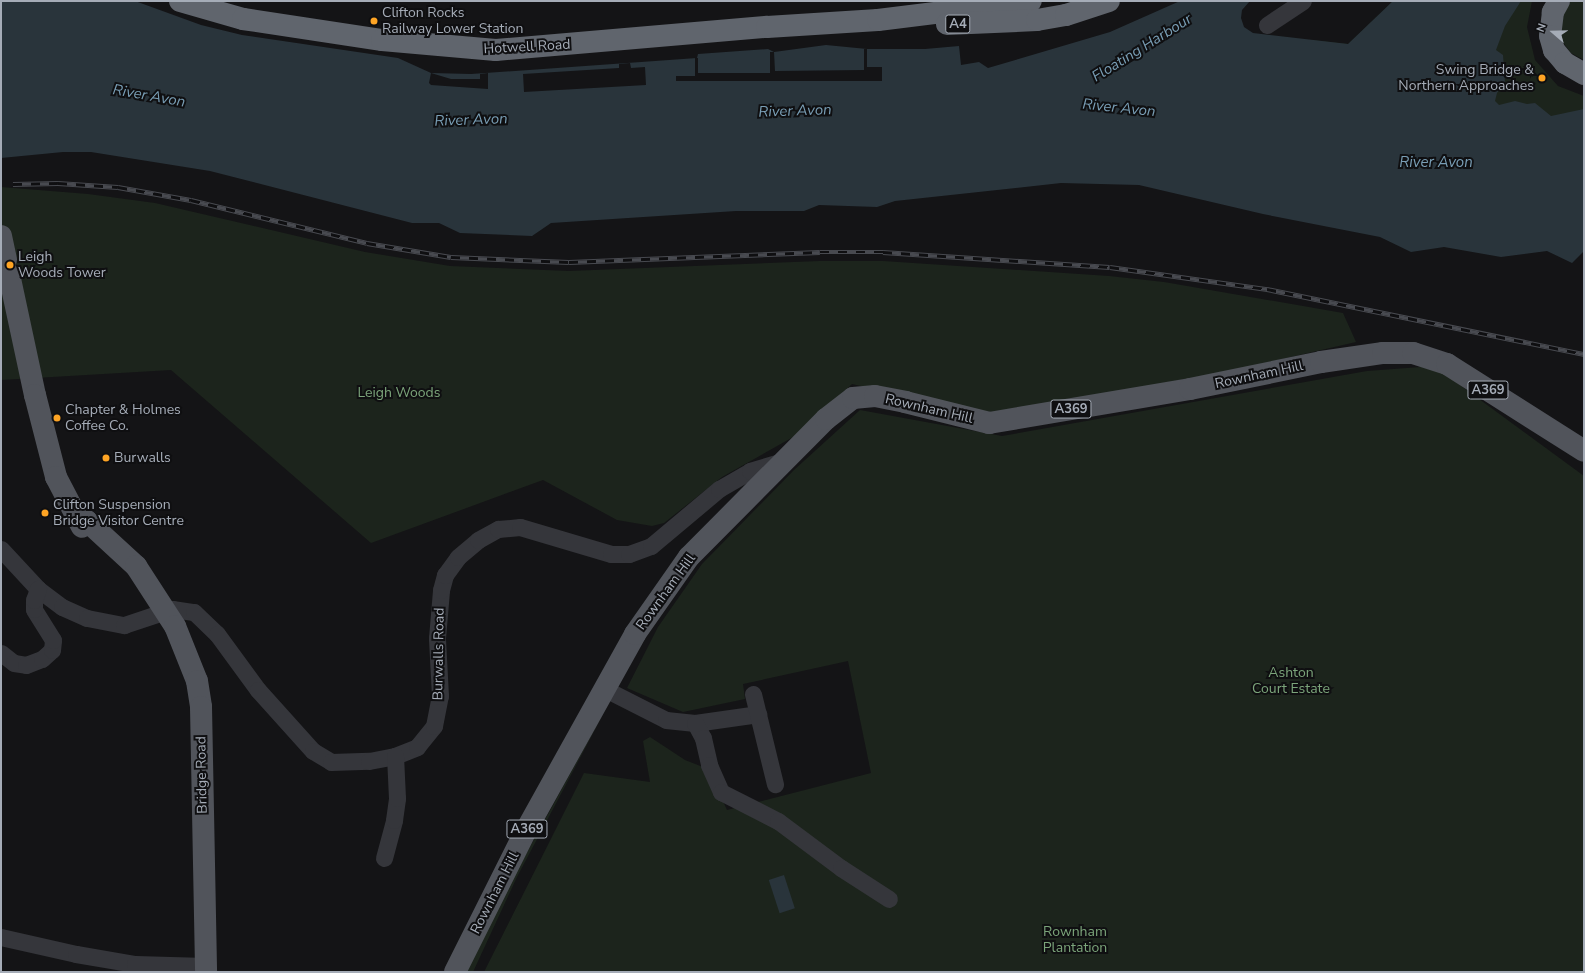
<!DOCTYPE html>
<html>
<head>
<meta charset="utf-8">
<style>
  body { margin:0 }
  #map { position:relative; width:1585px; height:973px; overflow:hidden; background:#141416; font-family:"Nunito Sans",sans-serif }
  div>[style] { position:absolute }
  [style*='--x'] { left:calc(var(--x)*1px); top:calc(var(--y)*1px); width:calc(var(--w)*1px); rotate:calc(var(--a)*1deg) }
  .green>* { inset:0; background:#1c241c }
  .water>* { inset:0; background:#29343b; transform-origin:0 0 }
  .pier>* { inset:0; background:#141416 }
  .minor>* { height:17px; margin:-8.5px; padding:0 8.5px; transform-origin:8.5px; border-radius:8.5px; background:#35363b }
  .major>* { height:22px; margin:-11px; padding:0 11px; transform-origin:11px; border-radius:11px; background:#51545b }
  .highway>* { height:22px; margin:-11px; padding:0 11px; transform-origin:11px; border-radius:11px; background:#60656d }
  .rail>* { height:4.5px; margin-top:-2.25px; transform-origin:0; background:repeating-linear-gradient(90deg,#0f0f11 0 9px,#484a50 0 18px); box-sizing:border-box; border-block:1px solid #484a50 }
  .dots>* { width:11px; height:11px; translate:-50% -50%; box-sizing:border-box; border:2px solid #0f0f11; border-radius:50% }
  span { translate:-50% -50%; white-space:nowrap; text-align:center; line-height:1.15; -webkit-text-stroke:4px #0f0f11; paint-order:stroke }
  .shield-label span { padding:1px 3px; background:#0f0f11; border:1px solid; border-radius:3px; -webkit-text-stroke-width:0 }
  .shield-label { font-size:13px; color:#a5acb7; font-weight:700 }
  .poi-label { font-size:14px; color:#a5acb7 }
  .left { translate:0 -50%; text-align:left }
  .right { translate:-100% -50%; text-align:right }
  .street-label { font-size:14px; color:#a5acb7 }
  .park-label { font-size:14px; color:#7ba47a }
  .water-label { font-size:15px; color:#799eb5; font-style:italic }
  .frame { position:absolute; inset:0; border:2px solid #a5acb7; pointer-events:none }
  .north { position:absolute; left:1533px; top:12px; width:40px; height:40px; -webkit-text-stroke:3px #0f0f11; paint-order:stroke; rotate:290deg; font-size:11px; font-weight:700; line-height:16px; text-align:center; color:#a5acb7 }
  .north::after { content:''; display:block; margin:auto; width:14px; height:18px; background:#a5acb7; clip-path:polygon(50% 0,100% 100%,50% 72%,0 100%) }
</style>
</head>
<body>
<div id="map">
  <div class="green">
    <i style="clip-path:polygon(1393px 1px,1532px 1px,1527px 27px,1535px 60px,1558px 86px,1584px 96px,1584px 157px,1312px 40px,1348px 44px)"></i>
    <i style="clip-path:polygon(1571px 1px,1584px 1px,1584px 60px,1571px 53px,1562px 41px,1560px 29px,1565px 10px)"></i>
    <i style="clip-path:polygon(1px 187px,88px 194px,155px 203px,365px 252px,450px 266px,569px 271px,820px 261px,883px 261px,1109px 276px,1164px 282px,1343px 313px,1356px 342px,1230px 371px,989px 415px,852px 384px,802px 432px,722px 477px,664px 523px,652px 526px,617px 520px,543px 480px,371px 543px,171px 370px,1px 380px)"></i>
    <i style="clip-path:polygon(1434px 366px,1584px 476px,1584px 972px,484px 972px,584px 773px,650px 782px,643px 741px,650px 737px,685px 760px,708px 769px,727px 810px,871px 773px,848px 661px,743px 684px,745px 699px,683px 712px,627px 688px,658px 627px,702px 564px,794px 470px,860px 410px,1002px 436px,1367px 371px)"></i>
    <i style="clip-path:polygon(607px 707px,517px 877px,473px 972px,461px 972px)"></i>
  </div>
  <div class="water">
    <i style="clip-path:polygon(1px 1px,135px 1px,201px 25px,242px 35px,398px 58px,431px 73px,471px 74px,697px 58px,698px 54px,768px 49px,774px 52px,826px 45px,867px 49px,925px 49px,959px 46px,961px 65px,979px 62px,988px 68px,1110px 32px,1180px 1px,1250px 1px,1242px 10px,1241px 18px,1244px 27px,1253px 33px,1348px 44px,1393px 1px,1521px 1px,1505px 26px,1496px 50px,1503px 55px,1505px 82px,1497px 93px,1495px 101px,1499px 105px,1515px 101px,1527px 104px,1535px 103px,1551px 116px,1584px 109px,1584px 251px,1572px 263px,1547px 251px,1501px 257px,1444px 247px,1411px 252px,1380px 237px,1263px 214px,1139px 185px,1061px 183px,895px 201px,877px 207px,819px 205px,804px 211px,736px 211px,551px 223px,532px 236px,460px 233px,439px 223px,412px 223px,210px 171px,91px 152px,63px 152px,1px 158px)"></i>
    <i style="left:784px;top:875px;width:35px;height:16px;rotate:72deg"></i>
  </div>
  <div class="pier">
    <i style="clip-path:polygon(864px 49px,867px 49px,867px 67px,882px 67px,882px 81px,676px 81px,676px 76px,695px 76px,695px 58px,698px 58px,698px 73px,770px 73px,770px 52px,774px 52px,775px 71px,864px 70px)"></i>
    <i style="clip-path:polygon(630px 63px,631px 68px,645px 67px,646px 85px,524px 92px,523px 74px,619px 68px,619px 64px)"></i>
    <i style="clip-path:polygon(431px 73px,451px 79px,480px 79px,480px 74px,488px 73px,488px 89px,431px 85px,429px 83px)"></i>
  </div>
  <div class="minor">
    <i style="--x:1267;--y:25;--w:43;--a:-33.7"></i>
    <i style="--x:1;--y:549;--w:54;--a:47.2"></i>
    <i style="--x:38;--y:589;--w:30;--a:37"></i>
    <i style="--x:62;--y:607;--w:27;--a:24"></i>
    <i style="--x:87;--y:618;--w:38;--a:11"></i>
    <i style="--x:124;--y:625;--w:51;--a:-18.4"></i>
    <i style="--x:172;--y:609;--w:22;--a:8"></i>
    <i style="--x:194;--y:612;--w:32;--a:44"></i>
    <i style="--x:217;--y:634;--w:69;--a:53.8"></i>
    <i style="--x:258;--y:690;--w:82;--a:48"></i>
    <i style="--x:313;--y:751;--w:21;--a:31"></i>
    <i style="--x:331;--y:762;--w:38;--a:-2"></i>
    <i style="--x:369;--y:761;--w:26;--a:-11"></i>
    <i style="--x:395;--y:756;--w:24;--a:-22"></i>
    <i style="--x:417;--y:747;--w:27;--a:-51"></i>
    <i style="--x:434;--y:726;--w:31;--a:-79"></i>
    <i style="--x:440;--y:696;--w:58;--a:-93"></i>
    <i style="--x:437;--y:638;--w:48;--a:-85.2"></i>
    <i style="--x:441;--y:590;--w:16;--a:-75"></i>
    <i style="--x:445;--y:575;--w:22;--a:-54"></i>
    <i style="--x:458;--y:557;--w:26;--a:-40"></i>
    <i style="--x:478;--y:540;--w:23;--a:-29"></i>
    <i style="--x:498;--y:529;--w:22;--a:-5"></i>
    <i style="--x:520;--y:527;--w:95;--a:16.5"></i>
    <i style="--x:611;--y:554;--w:18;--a:0"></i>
    <i style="--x:629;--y:554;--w:23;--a:-20"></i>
    <i style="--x:651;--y:546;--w:89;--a:-40"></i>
    <i style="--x:719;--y:489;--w:36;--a:-30"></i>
    <i style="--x:750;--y:471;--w:34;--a:-17"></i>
    <i style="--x:1;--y:653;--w:16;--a:38"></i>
    <i style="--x:14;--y:663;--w:12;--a:9"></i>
    <i style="--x:26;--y:665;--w:17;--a:-21"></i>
    <i style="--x:42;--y:659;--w:13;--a:-42"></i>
    <i style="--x:52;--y:650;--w:10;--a:-84"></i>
    <i style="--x:53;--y:640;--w:36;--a:-122"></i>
    <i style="--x:34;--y:609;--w:9;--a:-90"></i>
    <i style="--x:34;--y:600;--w:12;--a:-70"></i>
    <i style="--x:605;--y:689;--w:68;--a:26.9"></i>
    <i style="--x:666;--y:720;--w:29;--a:6"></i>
    <i style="--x:695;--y:723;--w:64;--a:-8.1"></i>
    <i style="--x:753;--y:694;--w:93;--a:76.3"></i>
    <i style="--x:695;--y:723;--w:17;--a:62"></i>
    <i style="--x:703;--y:738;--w:28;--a:77"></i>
    <i style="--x:709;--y:765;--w:30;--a:66"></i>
    <i style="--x:721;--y:792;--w:64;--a:27"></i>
    <i style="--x:778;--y:821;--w:79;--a:36.7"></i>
    <i style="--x:841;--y:868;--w:57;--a:32.9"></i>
    <i style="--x:384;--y:858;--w:39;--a:-75"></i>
    <i style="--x:394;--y:820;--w:22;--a:-82"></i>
    <i style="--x:397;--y:798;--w:42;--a:-92.7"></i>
    <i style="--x:1;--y:937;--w:77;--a:12.8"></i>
    <i style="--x:76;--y:954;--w:60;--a:9.6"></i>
    <i style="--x:135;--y:964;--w:71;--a:1.6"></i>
  </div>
  <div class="major">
    <i style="--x:1;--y:236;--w:24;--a:78"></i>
    <i style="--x:9;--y:274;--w:124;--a:77.9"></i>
    <i style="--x:35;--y:395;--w:85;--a:75.6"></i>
    <i style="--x:56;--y:477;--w:56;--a:62.5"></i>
    <i style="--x:75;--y:515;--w:13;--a:27"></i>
    <i style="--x:87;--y:521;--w:67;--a:42.6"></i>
    <i style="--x:136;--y:566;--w:72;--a:57"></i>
    <i style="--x:175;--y:626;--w:59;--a:68.2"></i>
    <i style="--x:197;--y:681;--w:26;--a:81"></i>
    <i style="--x:201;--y:707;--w:265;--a:88.9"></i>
    <i style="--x:455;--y:972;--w:157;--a:-63.4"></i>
    <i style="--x:525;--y:832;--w:227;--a:-60.9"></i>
    <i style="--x:635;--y:634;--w:94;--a:-55"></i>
    <i style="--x:689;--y:557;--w:194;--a:-45.2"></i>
    <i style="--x:826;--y:419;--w:34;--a:-38"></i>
    <i style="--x:853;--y:398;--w:22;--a:-5"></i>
    <i style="--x:875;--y:396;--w:31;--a:11"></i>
    <i style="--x:905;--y:402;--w:87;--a:14"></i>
    <i style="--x:989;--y:423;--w:204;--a:-9.6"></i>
    <i style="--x:1190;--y:389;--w:134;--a:-11.6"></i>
    <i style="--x:1321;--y:362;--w:63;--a:-8.3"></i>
    <i style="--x:1383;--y:353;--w:30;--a:0"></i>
    <i style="--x:1413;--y:353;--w:36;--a:18"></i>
    <i style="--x:1447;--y:364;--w:162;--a:32.4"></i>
  </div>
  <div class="highway">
    <i style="--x:180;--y:1;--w:66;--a:15.9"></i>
    <i style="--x:243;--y:19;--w:141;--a:8.6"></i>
    <i style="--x:382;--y:40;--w:114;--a:5"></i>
    <i style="--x:496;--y:50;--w:272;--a:-4.9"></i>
    <i style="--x:767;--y:27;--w:111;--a:-3.6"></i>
    <i style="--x:878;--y:20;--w:154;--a:-7.1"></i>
    <i style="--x:1559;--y:1;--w:13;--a:119"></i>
    <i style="--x:1553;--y:12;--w:24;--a:97"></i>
    <i style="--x:1550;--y:36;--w:15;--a:74"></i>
    <i style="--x:1554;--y:50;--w:17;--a:50"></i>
    <i style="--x:1565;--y:63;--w:22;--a:30"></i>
    <i style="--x:947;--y:24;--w:90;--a:-2.5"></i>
    <i style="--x:1037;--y:20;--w:29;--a:-10"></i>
    <i style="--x:1066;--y:15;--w:45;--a:-18"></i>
  </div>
  <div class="rail">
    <i style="--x:13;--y:184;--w:45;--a:-1.3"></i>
    <i style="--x:58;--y:183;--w:60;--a:3.8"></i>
    <i style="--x:118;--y:187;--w:74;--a:10.1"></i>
    <i style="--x:191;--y:200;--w:181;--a:13.7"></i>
    <i style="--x:367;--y:243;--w:85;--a:9.5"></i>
    <i style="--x:451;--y:257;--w:118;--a:2.4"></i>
    <i style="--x:569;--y:262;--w:251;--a:-2.3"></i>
    <i style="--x:820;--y:252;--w:63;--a:0"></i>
    <i style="--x:883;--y:252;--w:227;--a:3.8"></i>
    <i style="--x:1110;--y:267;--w:159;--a:8"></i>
    <i style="--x:1267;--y:289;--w:324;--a:11.6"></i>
  </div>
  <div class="dots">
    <i style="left:374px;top:21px;background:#fea424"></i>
    <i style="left:1542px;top:78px;background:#fea424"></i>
    <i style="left:10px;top:265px;background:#fea424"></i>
    <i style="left:57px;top:418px;background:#fea424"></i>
    <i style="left:106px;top:458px;background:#fea424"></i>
    <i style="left:45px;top:513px;background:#fea424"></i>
  </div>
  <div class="shield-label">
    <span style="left:958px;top:24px">A4</span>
    <span style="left:1488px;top:390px">A369</span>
    <span style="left:1071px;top:409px">A369</span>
    <span style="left:527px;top:829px">A369</span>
  </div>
  <div class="poi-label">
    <span class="left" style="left:382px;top:21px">Clifton Rocks<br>Railway Lower Station</span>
    <span class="right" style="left:1534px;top:78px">Swing Bridge &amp;<br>Northern Approaches</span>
    <span class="left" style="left:18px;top:265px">Leigh<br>Woods Tower</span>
    <span class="left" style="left:65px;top:418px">Chapter &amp; Holmes<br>Coffee Co.</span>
    <span class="left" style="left:114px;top:458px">Burwalls</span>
    <span class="left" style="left:53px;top:513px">Clifton Suspension<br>Bridge Visitor Centre</span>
  </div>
  <div class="street-label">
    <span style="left:527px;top:47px;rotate:-3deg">Hotwell Road</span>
    <span style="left:1259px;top:375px;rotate:-12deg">Rownham Hill</span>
    <span style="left:929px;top:409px;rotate:13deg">Rownham Hill</span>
    <span style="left:666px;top:592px;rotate:-54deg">Rownham Hill</span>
    <span style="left:439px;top:654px;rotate:-89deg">Burwalls Road</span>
    <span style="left:202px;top:775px;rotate:-91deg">Bridge Road</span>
    <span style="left:495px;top:893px;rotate:-63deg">Rownham Hill</span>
  </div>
  <div class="park-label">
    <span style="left:399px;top:393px">Leigh Woods</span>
    <span style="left:1291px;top:681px">Ashton<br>Court Estate</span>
    <span style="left:1075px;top:940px">Rownham<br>Plantation</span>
  </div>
  <div class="water-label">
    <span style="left:1142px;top:48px;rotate:-32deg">Floating Harbour</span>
    <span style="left:149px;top:96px;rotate:10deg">River Avon</span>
    <span style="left:1119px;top:108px;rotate:6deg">River Avon</span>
    <span style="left:795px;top:111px;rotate:-2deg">River Avon</span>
    <span style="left:471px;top:120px;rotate:-2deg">River Avon</span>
    <span style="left:1436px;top:163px">River Avon</span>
  </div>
  <div class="frame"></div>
  <div class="north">N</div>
</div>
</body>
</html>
